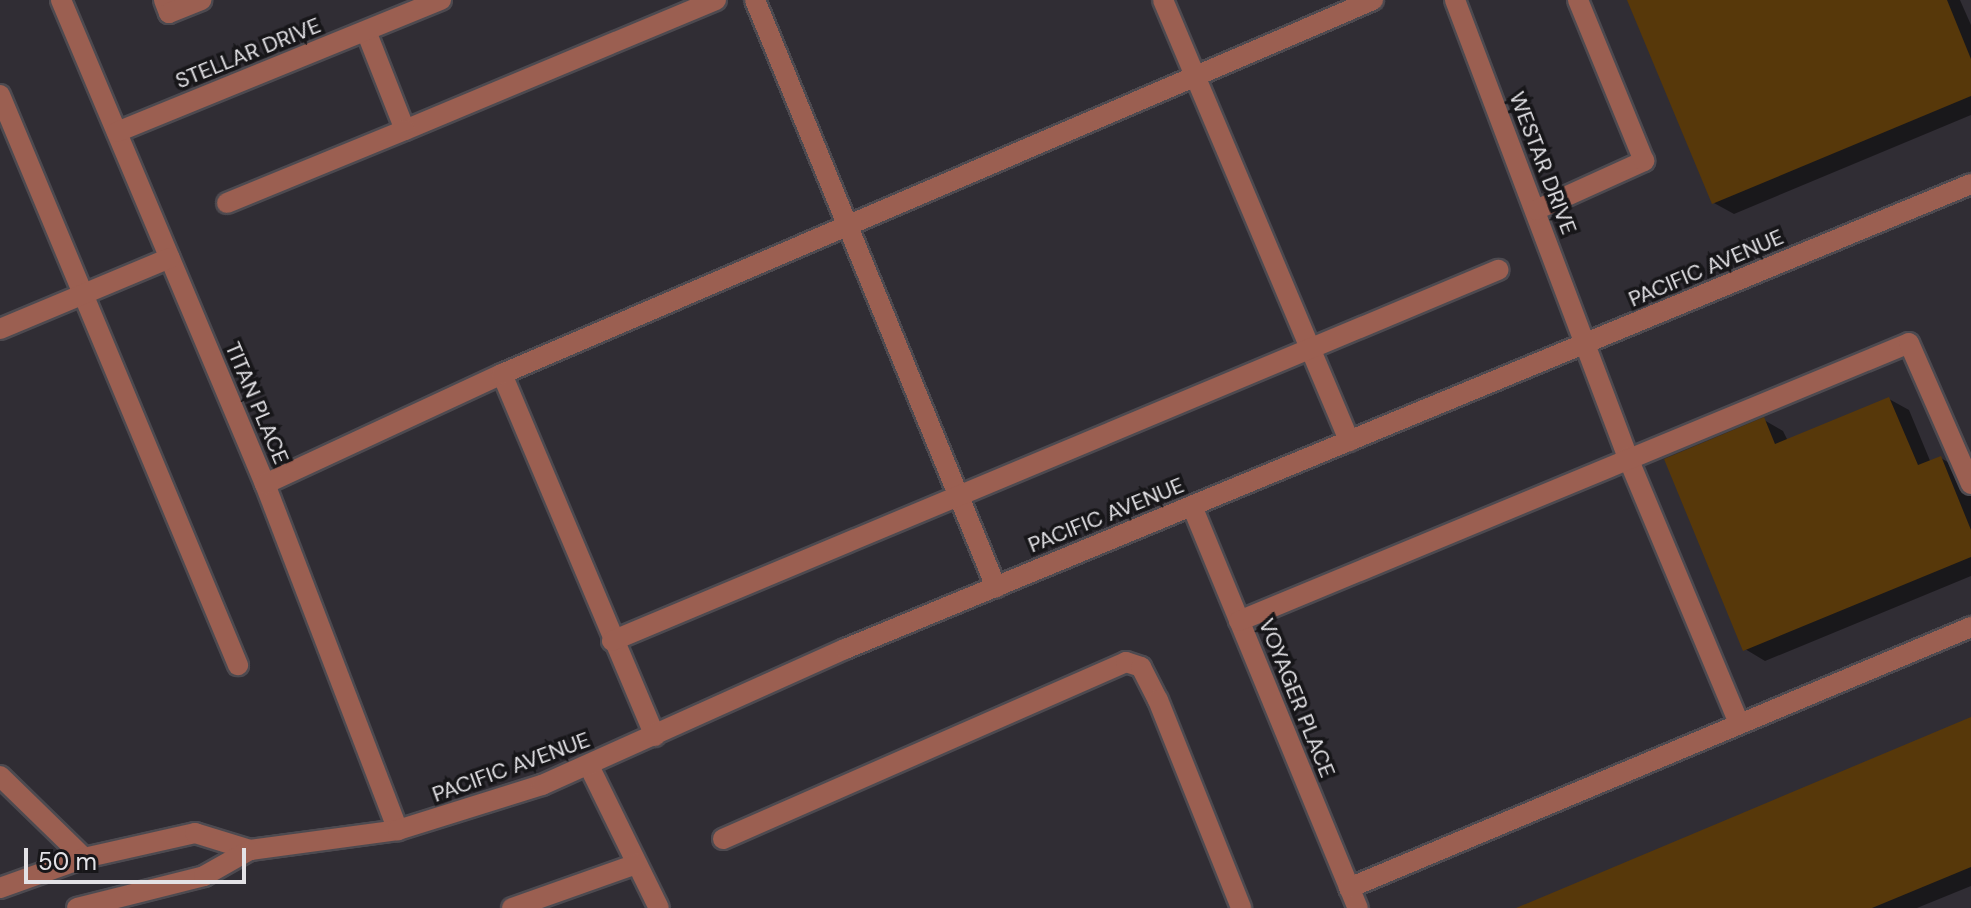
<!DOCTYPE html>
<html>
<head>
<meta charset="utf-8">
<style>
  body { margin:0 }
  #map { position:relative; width:1971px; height:908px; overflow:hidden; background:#302d34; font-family:"DM Sans",sans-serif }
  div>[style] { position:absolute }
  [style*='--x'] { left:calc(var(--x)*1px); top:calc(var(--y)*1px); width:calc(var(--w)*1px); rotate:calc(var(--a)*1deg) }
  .shadow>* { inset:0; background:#0007 }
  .building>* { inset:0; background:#57380a }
  .roads { filter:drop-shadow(2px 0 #4d4a50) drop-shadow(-2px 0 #4d4a50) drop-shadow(0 2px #4d4a50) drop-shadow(0 -2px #4d4a50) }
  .minor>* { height:20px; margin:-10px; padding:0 10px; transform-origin:10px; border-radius:10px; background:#9b5f51 }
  span { translate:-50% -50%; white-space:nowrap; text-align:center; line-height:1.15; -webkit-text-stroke:7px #171619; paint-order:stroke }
  .street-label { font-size:22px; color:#e3e2e6 }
  .scale { position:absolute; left:24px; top:848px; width:222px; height:36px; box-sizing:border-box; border:4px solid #e3e2e6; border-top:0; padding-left:10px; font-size:24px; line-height:28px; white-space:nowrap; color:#e3e2e6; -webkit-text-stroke:6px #171619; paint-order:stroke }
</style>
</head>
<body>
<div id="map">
  <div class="shadow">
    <i style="clip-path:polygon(1629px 0,1960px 0,1971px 25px,1971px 115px,1734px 214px,1714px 203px)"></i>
    <i style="clip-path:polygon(1889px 399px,1909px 410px,1931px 463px,1941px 458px,1961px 470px,1971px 496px,1971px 576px,1765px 661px,1745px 649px,1764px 420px,1783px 431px,1788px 441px)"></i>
    <i style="clip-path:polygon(1971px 719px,1971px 886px,1917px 908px,1521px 908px)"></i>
  </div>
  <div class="building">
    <i style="clip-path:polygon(1627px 0,1947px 0,1971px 59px,1971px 96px,1712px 204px)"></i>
    <i style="clip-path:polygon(1889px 397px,1918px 465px,1941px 456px,1971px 530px,1971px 557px,1743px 651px,1664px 459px,1764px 417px,1775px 444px)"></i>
    <i style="clip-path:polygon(1971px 717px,1971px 867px,1872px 908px,1516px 908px)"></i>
  </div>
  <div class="roads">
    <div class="minor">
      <i style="--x:61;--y:0;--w:525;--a:67.15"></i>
      <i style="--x:265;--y:484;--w:371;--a:69"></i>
      <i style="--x:164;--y:0;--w:14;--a:69"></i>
      <i style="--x:169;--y:13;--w:35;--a:-22"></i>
      <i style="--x:755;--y:0;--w:635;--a:67.68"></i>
      <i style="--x:1163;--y:0;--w:479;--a:67.1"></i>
      <i style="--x:1455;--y:0;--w:490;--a:69.3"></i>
      <i style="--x:1628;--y:458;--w:288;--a:67.3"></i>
      <i style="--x:366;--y:31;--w:106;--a:68.5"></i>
      <i style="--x:405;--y:130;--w:337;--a:-22.7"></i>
      <i style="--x:0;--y:95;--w:618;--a:67.34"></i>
      <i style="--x:117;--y:132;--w:350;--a:-22.2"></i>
      <i style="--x:227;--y:203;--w:192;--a:-22.3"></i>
      <i style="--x:1536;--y:210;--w:119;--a:-24.4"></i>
      <i style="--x:1644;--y:161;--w:174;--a:-112.3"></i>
      <i style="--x:0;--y:329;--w:184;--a:-22.7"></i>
      <i style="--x:502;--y:374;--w:393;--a:67.1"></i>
      <i style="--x:265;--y:484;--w:261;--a:-24.9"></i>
      <i style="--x:502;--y:374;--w:948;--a:-23.24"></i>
      <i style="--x:1192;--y:506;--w:435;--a:67.6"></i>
      <i style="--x:1239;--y:621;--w:725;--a:-22.53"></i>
      <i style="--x:1909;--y:343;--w:154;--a:66.3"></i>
      <i style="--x:612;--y:641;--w:961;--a:-22.72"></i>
      <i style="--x:589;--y:766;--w:158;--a:63.8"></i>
      <i style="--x:0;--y:776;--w:117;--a:44.3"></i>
      <i style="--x:723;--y:839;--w:440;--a:-23.7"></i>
      <i style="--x:1126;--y:662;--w:16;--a:18"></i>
      <i style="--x:1141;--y:667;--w:37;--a:63"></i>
      <i style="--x:1158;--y:700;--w:224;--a:68.2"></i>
      <i style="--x:0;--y:888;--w:89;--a:-19.7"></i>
      <i style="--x:84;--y:858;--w:114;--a:-12.7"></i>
      <i style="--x:195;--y:833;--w:58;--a:17.2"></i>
      <i style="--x:1349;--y:888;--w:675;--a:-22.76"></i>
      <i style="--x:77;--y:908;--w:131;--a:-14.1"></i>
      <i style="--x:204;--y:876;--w:53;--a:-29.5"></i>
      <i style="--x:250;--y:850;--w:149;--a:-7.7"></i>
      <i style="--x:398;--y:830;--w:151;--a:-17.4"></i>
      <i style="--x:542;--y:785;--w:332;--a:-24.2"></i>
      <i style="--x:845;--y:649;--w:1218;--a:-22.44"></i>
      <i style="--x:512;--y:908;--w:132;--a:-19.5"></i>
    </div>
  </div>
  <div class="street-label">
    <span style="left:248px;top:53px;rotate:-22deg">STELLAR DRIVE</span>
    <span style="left:1543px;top:163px;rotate:69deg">WESTAR DRIVE</span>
    <span style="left:1706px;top:268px;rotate:-23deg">PACIFIC AVENUE</span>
    <span style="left:257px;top:403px;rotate:67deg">TITAN PLACE</span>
    <span style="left:1106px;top:515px;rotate:-22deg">PACIFIC AVENUE</span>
    <span style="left:1297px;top:698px;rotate:68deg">VOYAGER PLACE</span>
    <span style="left:511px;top:767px;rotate:-20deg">PACIFIC AVENUE</span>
  </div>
  <div class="scale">50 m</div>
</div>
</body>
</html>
